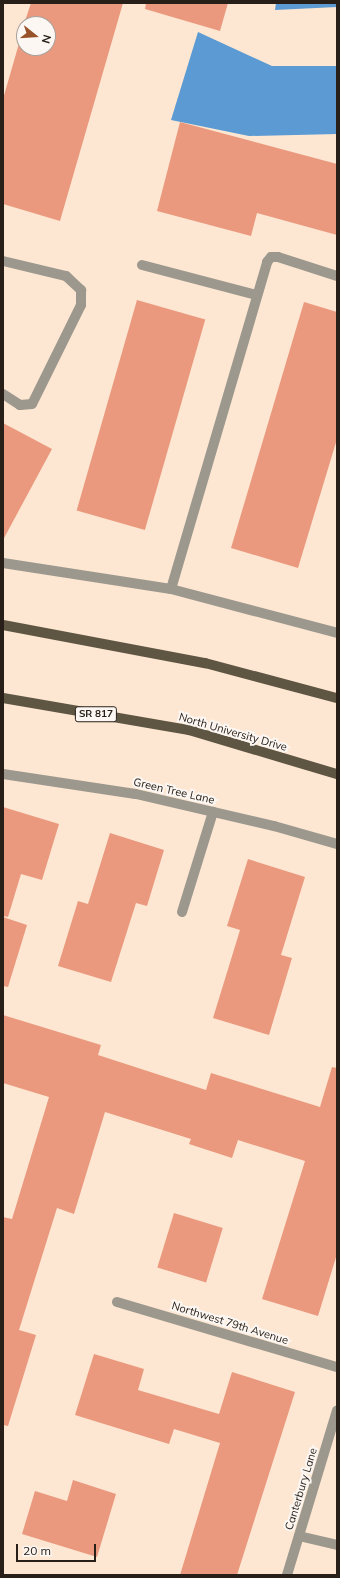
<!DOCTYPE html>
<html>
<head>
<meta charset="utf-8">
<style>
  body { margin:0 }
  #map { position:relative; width:340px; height:1578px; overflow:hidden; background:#fde7d2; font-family:Mulish,sans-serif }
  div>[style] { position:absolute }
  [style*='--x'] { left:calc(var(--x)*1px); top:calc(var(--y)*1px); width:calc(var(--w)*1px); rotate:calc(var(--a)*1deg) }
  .water>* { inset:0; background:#5b9ad2 }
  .building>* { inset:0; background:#eb997e; transform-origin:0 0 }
  .minor>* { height:10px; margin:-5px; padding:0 5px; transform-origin:5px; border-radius:5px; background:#9d988d }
  .major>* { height:10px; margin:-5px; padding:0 5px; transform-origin:5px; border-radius:5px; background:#5e5542 }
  span { translate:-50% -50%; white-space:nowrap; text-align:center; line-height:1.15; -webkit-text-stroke:4px #fcf7f3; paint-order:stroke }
  .shield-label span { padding:1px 3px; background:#fcf7f3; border:1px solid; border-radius:3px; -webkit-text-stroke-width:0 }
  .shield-label { font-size:10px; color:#282018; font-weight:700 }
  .street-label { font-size:11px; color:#282018 }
  .frame { position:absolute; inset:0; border:4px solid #282018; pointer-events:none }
  .north { position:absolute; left:16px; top:16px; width:40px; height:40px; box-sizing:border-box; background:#fcf7f3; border:1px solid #a7a19b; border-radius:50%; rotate:107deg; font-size:11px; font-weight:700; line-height:16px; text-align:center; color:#282018 }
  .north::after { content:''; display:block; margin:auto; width:14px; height:18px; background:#985229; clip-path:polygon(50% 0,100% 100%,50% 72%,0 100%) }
  .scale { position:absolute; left:16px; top:1544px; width:80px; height:18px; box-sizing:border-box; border:2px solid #282018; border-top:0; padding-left:5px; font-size:12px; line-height:14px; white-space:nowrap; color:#282018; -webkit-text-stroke:3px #fcf7f3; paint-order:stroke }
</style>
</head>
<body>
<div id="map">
  <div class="water">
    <i style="clip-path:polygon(276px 3px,337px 3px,337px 7px,275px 10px)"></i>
    <i style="clip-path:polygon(198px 32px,272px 66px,337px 66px,337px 134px,249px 136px,171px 120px)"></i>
  </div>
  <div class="building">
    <i style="clip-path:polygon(31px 3px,123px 3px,60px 221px,3px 204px,3px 99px,24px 26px,24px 48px,48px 48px,48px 24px,24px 24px)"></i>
    <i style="clip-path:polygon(146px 3px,228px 3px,220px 31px,145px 9px)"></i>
    <i style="clip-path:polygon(180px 122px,337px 164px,337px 235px,257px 213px,251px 236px,157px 211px)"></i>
    <i style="left:137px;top:300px;width:71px;height:219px;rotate:16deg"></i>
    <i style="clip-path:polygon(304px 302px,337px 312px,337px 439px,298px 568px,231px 548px)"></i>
    <i style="clip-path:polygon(3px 423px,52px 449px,3px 540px)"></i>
    <i style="clip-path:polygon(3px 807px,59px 824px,42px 880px,21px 874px,8px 917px,3px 916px)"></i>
    <i style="clip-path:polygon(110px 833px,164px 850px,147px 906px,136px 903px,111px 982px,58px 966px,78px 901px,88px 904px)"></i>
    <i style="clip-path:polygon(248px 859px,305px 877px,281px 955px,292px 958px,269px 1035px,213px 1018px,240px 930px,227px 926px)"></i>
    <i style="clip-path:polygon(3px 917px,27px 925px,8px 987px,3px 986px)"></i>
    <i style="clip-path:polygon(3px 1015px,101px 1045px,98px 1055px,206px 1090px,211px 1073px,320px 1107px,332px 1067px,337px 1068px,337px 1254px,318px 1316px,262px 1299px,305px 1161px,238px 1140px,232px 1158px,189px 1144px,191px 1139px,105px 1112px,74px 1214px,57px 1208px,19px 1330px,36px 1335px,8px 1426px,3px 1425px,3px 1217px,12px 1219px,49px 1097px,3px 1083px)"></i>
    <i style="left:174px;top:1213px;width:51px;height:57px;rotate:17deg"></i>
    <i style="clip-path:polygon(94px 1354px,144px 1369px,138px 1390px,219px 1414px,232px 1372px,295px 1392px,237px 1575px,180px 1575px,220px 1443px,174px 1429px,169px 1444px,75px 1415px)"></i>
    <i style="clip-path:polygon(73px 1480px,116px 1494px,97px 1557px,22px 1534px,35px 1491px,67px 1501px)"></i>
  </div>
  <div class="minor">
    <i style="--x:3;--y:261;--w:65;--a:13.4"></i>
    <i style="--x:66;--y:276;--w:21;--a:43"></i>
    <i style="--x:81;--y:290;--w:15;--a:90"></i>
    <i style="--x:81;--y:305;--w:110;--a:116.3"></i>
    <i style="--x:32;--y:404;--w:12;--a:175"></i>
    <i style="--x:20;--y:405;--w:20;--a:-147"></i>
    <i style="--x:142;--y:265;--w:118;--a:14.7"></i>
    <i style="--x:3;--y:563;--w:170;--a:8.8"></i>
    <i style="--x:171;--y:589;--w:172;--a:14.8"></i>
    <i style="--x:171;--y:589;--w:341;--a:-73.6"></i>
    <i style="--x:267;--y:262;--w:6;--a:-51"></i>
    <i style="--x:271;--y:257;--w:7;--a:0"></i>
    <i style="--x:278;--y:257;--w:62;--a:17.9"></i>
    <i style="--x:3;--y:774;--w:134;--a:8.6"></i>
    <i style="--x:136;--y:794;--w:142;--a:13.1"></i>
    <i style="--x:274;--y:826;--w:66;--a:15.9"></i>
    <i style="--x:182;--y:912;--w:105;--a:-72.8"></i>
    <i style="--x:117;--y:1302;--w:229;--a:16.5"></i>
    <i style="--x:299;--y:1536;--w:39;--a:13"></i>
    <i style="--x:287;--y:1575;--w:172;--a:-73.1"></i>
  </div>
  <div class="major">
    <i style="--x:3;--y:625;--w:206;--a:10.7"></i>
    <i style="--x:205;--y:663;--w:137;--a:14.9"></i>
    <i style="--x:3;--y:698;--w:189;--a:9.8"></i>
    <i style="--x:189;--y:730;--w:154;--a:16.6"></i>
  </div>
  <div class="shield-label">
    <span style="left:96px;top:714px">SR 817</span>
  </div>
  <div class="street-label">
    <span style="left:233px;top:732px;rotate:16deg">North University Drive</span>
    <span style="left:174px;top:791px;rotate:13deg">Green Tree Lane</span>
    <span style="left:230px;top:1323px;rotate:17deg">Northwest 79th Avenue</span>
    <span style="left:301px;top:1489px;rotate:-73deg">Canterbury Lane</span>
  </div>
  <div class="frame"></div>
  <div class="north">N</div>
  <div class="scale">20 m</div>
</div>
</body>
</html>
